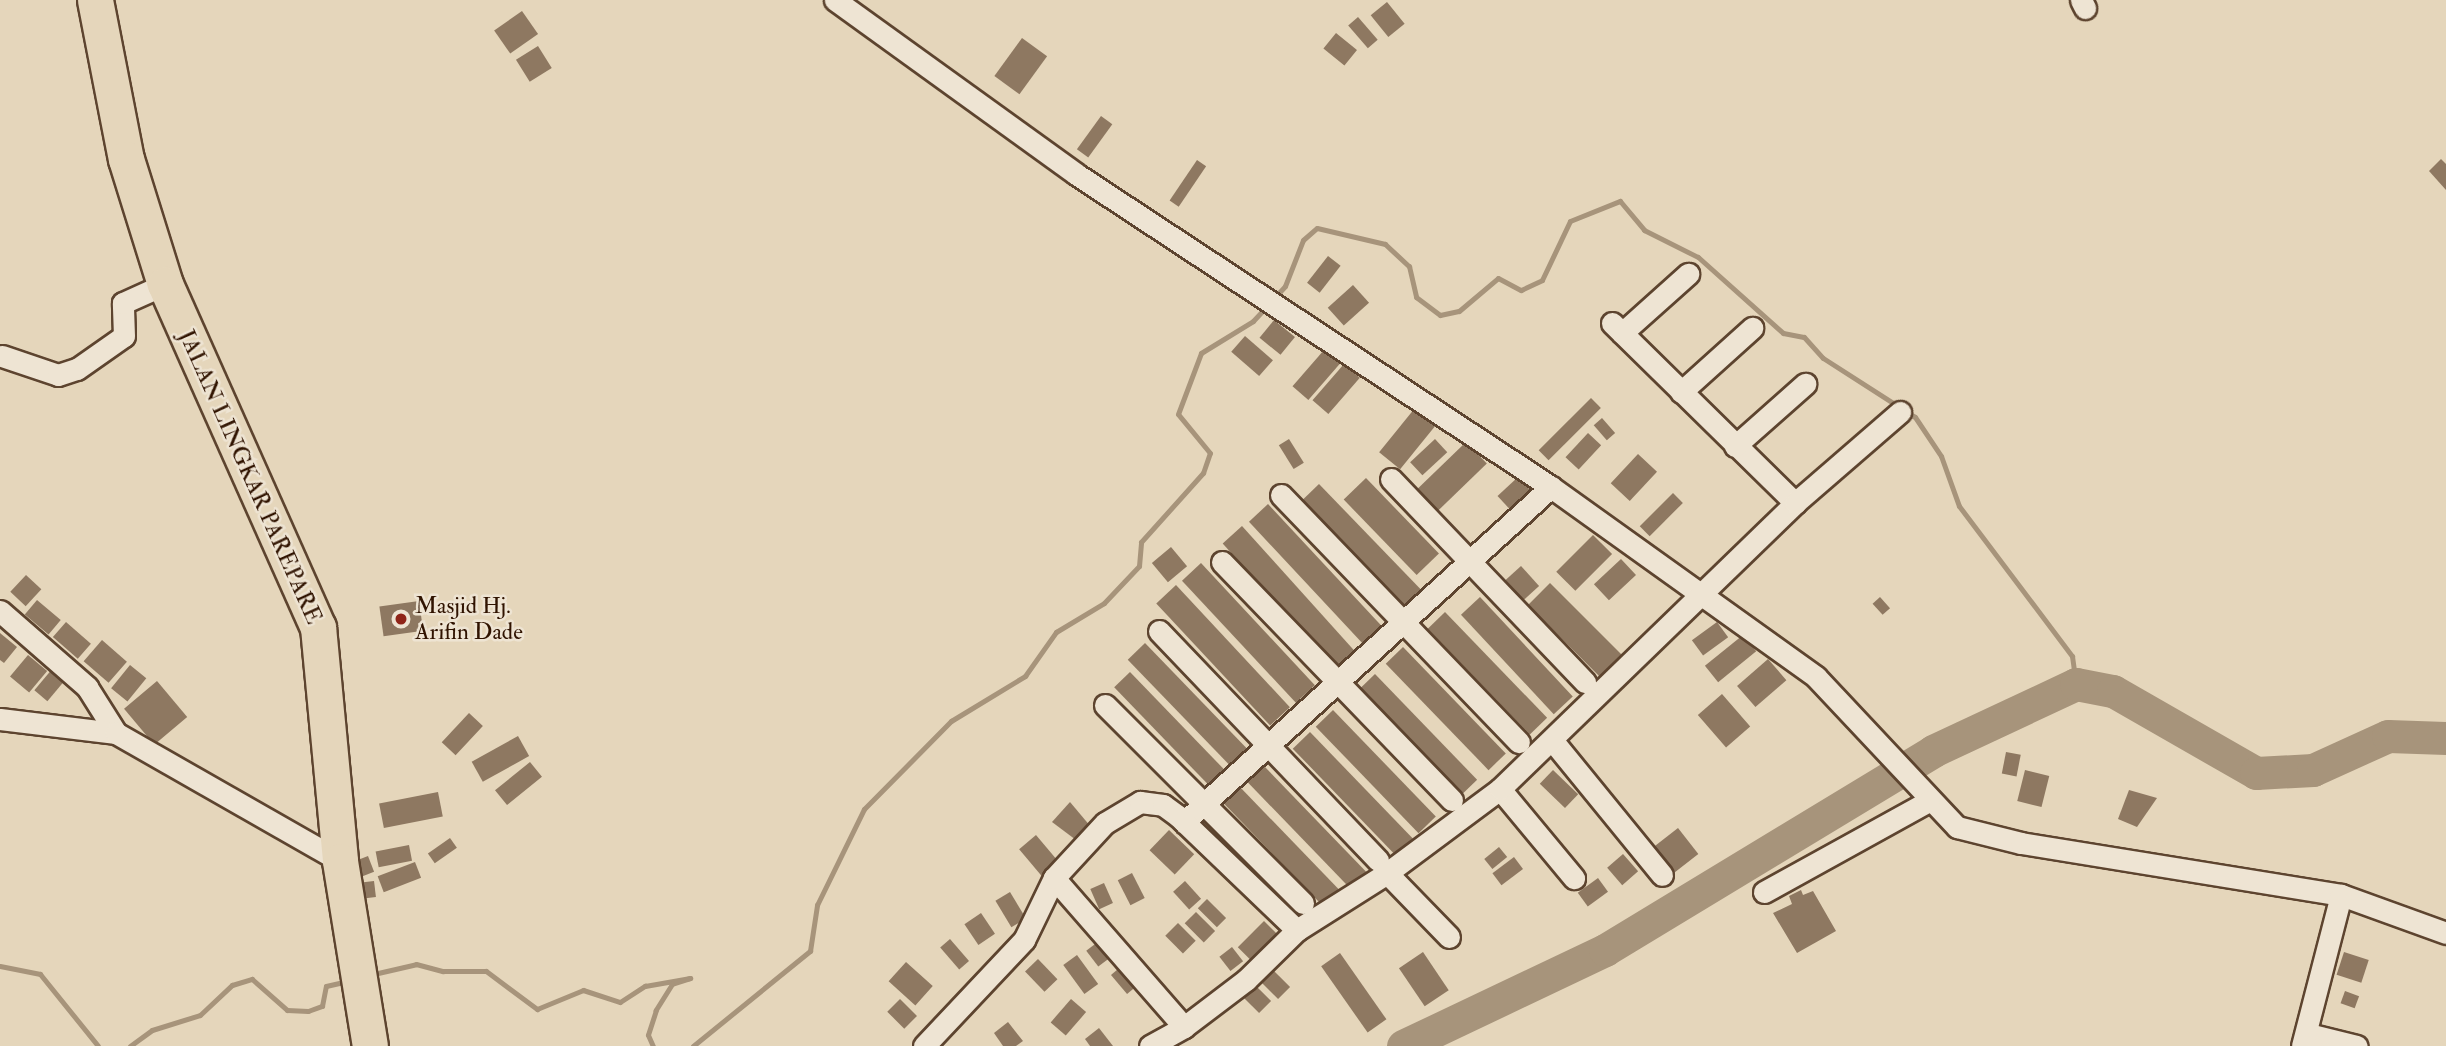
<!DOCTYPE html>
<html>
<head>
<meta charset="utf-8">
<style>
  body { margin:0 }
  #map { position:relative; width:2446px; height:1046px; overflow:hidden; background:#e5d6bb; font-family:"IM FELL Double Pica",serif }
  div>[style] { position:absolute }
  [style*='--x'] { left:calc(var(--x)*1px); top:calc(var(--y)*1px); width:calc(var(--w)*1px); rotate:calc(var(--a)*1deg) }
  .stream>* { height:5px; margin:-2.5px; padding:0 2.5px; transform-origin:2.5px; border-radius:2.5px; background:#a7947b }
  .river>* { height:33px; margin:-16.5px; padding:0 16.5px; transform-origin:16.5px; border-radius:16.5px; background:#a7947b }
  .building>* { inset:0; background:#8e7861; transform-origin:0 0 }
  .roads { filter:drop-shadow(2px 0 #5d442f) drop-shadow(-2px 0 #5d442f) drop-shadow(0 2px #5d442f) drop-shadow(0 -2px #5d442f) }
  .minor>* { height:21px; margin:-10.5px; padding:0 10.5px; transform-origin:10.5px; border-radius:10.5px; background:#eee4d3 }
  .trunk>* { height:35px; margin:-17.5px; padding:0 17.5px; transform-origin:17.5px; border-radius:17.5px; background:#e5d6bb }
  .dots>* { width:19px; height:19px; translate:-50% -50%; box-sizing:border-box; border:4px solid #eee4d3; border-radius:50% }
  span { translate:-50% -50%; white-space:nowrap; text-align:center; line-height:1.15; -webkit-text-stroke:5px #eee4d3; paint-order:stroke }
  .street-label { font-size:23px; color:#301300 }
  .poi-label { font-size:23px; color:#301300 }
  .left { translate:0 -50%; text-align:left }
</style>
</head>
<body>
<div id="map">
  <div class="stream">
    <i style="--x:1274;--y:298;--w:16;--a:-47"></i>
    <i style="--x:1285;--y:286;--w:49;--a:-68.6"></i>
    <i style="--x:1303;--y:240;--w:18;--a:-41"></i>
    <i style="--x:1317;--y:228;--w:70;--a:13.2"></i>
    <i style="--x:1385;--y:244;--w:33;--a:43"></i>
    <i style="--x:1409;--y:266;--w:32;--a:77"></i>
    <i style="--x:1416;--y:297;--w:30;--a:37"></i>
    <i style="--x:1440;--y:315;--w:19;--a:-12"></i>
    <i style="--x:1459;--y:311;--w:51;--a:-40.2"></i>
    <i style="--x:1498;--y:278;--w:26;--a:28"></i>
    <i style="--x:1521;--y:290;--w:23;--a:-25"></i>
    <i style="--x:1542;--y:280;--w:65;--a:-64.6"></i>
    <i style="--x:1570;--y:221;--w:54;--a:-21.8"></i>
    <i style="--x:1620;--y:201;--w:38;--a:50"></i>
    <i style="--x:1644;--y:230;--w:60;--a:26.6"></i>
    <i style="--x:1698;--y:257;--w:114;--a:41.8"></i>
    <i style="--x:1783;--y:333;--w:21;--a:11"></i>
    <i style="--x:1804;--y:337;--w:28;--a:48"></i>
    <i style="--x:1823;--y:358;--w:109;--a:32.7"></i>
    <i style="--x:1915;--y:417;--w:47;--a:56.3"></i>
    <i style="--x:1941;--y:456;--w:53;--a:70.2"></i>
    <i style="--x:1959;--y:506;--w:188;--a:53"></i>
    <i style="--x:2072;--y:656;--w:28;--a:82"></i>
    <i style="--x:0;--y:966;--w:41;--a:11.3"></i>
    <i style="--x:40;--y:974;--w:92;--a:51.1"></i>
    <i style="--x:378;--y:973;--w:39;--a:-13"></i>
    <i style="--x:416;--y:964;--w:28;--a:15"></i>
    <i style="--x:443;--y:971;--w:43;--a:0"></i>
    <i style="--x:486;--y:971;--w:64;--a:36.7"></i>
    <i style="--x:537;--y:1009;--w:50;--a:-22.4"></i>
    <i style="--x:583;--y:990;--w:39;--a:18"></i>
    <i style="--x:620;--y:1002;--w:30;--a:-33"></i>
    <i style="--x:645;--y:986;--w:46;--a:-10.1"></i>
    <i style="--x:690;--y:978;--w:19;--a:162"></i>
    <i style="--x:672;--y:984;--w:31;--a:122"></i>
    <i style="--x:656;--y:1010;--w:26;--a:108"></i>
    <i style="--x:648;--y:1035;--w:12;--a:66"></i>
    <i style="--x:130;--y:1046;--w:27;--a:-36"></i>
    <i style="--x:152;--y:1030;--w:50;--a:-17.4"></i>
    <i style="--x:200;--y:1015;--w:44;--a:-43.2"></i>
    <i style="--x:232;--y:985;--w:21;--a:-17"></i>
    <i style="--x:252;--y:979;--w:47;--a:41.5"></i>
    <i style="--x:287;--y:1010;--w:21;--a:3"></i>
    <i style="--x:308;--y:1011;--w:15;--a:-20"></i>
    <i style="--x:322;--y:1006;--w:20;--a:-79"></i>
    <i style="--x:326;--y:986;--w:18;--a:-13"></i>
    <i style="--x:693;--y:1046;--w:151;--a:-39.1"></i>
    <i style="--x:810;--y:951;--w:47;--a:-81.3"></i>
    <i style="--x:817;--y:905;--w:107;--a:-63.9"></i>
    <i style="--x:864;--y:809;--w:124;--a:-45.3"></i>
    <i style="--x:951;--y:721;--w:87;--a:-31.3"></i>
    <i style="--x:1025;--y:676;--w:54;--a:-54.8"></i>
    <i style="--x:1056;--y:632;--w:56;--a:-31.1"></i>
    <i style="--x:1104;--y:603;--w:51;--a:-46.6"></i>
    <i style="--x:1139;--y:566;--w:24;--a:-85"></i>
    <i style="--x:1141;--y:542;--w:93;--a:-48.1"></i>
    <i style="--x:1203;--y:473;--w:21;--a:-71"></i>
    <i style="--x:1210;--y:453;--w:50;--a:-129.4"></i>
    <i style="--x:1178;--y:414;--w:65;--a:-69.3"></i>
    <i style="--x:1201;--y:353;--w:61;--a:-31.6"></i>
    <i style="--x:1253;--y:321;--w:22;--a:-47"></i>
  </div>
  <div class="river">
    <i style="--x:1403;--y:1046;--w:224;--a:-25.4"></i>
    <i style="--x:1605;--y:950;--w:384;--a:-31.2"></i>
    <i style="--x:1933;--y:751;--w:158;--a:-25.1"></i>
    <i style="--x:2076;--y:684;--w:38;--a:11"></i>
    <i style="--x:2113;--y:691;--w:165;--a:29.8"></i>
    <i style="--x:2256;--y:773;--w:57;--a:-3"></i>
    <i style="--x:2313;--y:770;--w:82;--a:-24.4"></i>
    <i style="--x:2388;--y:736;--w:58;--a:2"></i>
  </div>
  <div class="building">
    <i style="left:1387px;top:2px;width:28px;height:21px;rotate:51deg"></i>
    <i style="left:522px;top:11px;width:28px;height:34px;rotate:55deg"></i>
    <i style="left:1358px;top:17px;width:30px;height:13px;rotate:49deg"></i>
    <i style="left:1336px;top:33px;width:27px;height:20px;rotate:39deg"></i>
    <i style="left:1022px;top:38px;width:31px;height:47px;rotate:36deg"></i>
    <i style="left:538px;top:46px;width:26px;height:26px;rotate:58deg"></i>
    <i style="left:1101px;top:116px;width:14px;height:41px;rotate:36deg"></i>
    <i style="clip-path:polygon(2441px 159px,2446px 164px,2446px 190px,2429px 171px)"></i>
    <i style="left:1197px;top:160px;width:11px;height:49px;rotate:34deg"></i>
    <i style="left:1328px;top:256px;width:16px;height:34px;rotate:38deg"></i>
    <i style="left:1353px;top:285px;width:24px;height:34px;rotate:48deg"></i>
    <i style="left:1274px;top:320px;width:27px;height:23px;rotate:39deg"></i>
    <i style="left:1245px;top:336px;width:37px;height:21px;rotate:41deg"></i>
    <i style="left:1324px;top:350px;width:21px;height:48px;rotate:41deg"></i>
    <i style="left:1344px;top:364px;width:21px;height:48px;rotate:41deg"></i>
    <i style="left:1591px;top:398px;width:14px;height:74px;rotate:45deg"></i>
    <i style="left:1415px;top:408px;width:27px;height:57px;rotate:39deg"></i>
    <i style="left:1602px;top:418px;width:20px;height:11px;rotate:49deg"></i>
    <i style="left:1588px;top:433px;width:18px;height:33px;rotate:43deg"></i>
    <i style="left:1289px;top:439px;width:28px;height:12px;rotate:58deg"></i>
    <i style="left:1435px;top:439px;width:18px;height:34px;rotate:47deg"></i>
    <i style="left:1466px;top:442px;width:30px;height:68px;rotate:46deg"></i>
    <i style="left:1638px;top:454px;width:26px;height:40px;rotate:43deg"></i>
    <i style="left:1518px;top:477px;width:21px;height:28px;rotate:47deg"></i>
    <i style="left:1366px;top:478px;width:105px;height:31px;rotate:46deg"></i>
    <i style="left:1319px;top:484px;width:147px;height:23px;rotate:46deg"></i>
    <i style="left:1673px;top:493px;width:14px;height:47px;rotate:45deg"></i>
    <i style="left:1268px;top:504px;width:167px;height:26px;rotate:47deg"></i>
    <i style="left:1242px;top:526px;width:168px;height:26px;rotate:48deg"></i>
    <i style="left:1593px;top:535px;width:27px;height:52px;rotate:45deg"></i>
    <i style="left:1171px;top:547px;width:25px;height:25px;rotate:50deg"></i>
    <i style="left:1621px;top:559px;width:22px;height:37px;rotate:47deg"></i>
    <i style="left:1201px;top:563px;width:167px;height:26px;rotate:47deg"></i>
    <i style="left:1521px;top:566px;width:27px;height:23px;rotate:48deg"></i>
    <i style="left:26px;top:575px;width:21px;height:23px;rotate:43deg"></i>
    <i style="left:1550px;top:583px;width:105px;height:31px;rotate:45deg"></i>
    <i style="left:1176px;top:585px;width:167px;height:27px;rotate:47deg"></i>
    <i style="left:1480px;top:597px;width:136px;height:26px;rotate:47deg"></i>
    <i style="left:1880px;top:597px;width:15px;height:10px;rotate:48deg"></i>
    <i style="left:37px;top:600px;width:31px;height:19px;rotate:40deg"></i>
    <i style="left:419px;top:601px;width:30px;height:40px;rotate:82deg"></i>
    <i style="left:1445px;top:612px;width:147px;height:24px;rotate:46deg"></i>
    <i style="left:66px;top:622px;width:33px;height:20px;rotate:41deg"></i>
    <i style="left:1717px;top:622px;width:19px;height:31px;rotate:54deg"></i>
    <i style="clip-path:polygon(0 633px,17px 647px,4px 663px,0 660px)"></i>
    <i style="left:1743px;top:635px;width:21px;height:49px;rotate:51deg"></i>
    <i style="left:102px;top:640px;width:33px;height:28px;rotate:41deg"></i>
    <i style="left:1145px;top:643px;width:147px;height:24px;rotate:46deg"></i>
    <i style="left:1403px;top:647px;width:148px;height:24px;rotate:46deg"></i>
    <i style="left:28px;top:655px;width:25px;height:28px;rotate:40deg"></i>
    <i style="left:1768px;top:659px;width:28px;height:41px;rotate:49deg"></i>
    <i style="left:130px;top:665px;width:21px;height:30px;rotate:39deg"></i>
    <i style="left:53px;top:668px;width:17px;height:29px;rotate:40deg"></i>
    <i style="left:1130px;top:672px;width:137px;height:22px;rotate:46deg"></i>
    <i style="left:1375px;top:674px;width:147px;height:23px;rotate:46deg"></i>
    <i style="left:157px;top:681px;width:47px;height:43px;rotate:50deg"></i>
    <i style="left:1722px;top:694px;width:43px;height:32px;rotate:49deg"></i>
    <i style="left:1333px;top:710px;width:148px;height:24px;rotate:46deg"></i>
    <i style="left:469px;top:713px;width:19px;height:40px;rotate:43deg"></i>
    <i style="left:1310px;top:732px;width:148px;height:24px;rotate:46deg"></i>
    <i style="left:518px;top:736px;width:23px;height:53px;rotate:61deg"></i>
    <i style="left:2006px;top:752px;width:15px;height:22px;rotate:11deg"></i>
    <i style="left:530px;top:762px;width:19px;height:45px;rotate:51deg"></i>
    <i style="left:1264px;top:766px;width:147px;height:23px;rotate:46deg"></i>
    <i style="left:1553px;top:770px;width:35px;height:19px;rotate:44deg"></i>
    <i style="left:2025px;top:770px;width:25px;height:32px;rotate:14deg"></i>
    <i style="left:1239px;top:786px;width:147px;height:23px;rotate:46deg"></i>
    <i style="clip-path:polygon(2129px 790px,2157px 798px,2137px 827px,2118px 819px)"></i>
    <i style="left:438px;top:792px;width:25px;height:60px;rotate:79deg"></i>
    <i style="clip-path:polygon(1070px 802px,1091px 827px,1076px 840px,1052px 822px)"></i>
    <i style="left:1678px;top:828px;width:33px;height:33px;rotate:52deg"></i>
    <i style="left:1169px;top:830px;width:35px;height:28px;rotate:44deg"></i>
    <i style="left:1036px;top:835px;width:38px;height:22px;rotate:50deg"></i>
    <i style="left:450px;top:838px;width:12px;height:27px;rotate:55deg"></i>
    <i style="left:409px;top:845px;width:16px;height:34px;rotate:79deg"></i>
    <i style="left:1499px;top:847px;width:13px;height:19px;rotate:51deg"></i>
    <i style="left:1623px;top:854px;width:23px;height:21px;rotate:49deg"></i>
    <i style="left:368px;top:856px;width:17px;height:13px;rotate:69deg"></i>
    <i style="left:1514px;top:857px;width:15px;height:27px;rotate:53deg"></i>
    <i style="left:415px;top:862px;width:17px;height:40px;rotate:69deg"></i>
    <i style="left:1132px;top:873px;width:28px;height:16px;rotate:63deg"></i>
    <i style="left:1598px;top:878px;width:17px;height:25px;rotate:54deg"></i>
    <i style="left:374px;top:881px;width:16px;height:17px;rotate:83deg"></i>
    <i style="left:1185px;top:881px;width:24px;height:16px;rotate:48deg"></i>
    <i style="left:1104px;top:883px;width:22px;height:15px;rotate:66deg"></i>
    <i style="clip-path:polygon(1801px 890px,1803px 895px,1813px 891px,1836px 931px,1797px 953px,1773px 913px,1792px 904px,1789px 896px)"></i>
    <i style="left:1010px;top:892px;width:31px;height:17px;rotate:59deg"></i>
    <i style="left:1207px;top:899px;width:27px;height:13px;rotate:45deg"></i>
    <i style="left:1196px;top:912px;width:27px;height:16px;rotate:45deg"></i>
    <i style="left:981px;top:913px;width:25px;height:20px;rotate:56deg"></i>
    <i style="left:1264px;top:921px;width:21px;height:37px;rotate:45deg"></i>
    <i style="left:1178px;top:923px;width:25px;height:18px;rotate:45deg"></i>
    <i style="left:1103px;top:938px;width:20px;height:21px;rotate:53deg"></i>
    <i style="left:950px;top:939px;width:29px;height:13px;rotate:49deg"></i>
    <i style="left:1232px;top:947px;width:18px;height:16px;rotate:52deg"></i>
    <i style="left:1423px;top:952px;width:46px;height:29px;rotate:56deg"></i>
    <i style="left:2344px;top:952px;width:26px;height:24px;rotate:18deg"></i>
    <i style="left:1340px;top:953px;width:81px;height:23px;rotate:55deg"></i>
    <i style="left:1077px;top:955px;width:36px;height:17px;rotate:54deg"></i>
    <i style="left:1038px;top:959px;width:28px;height:18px;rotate:46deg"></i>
    <i style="left:906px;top:962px;width:36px;height:26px;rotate:42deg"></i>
    <i style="left:1124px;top:964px;width:25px;height:17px;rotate:50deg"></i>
    <i style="left:1271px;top:968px;width:27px;height:17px;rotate:45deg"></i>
    <i style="left:1252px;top:982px;width:27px;height:17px;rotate:45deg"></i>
    <i style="left:2345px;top:991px;width:15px;height:13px;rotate:20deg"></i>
    <i style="left:900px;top:999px;width:24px;height:18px;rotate:45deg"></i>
    <i style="left:1071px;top:999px;width:20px;height:31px;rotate:41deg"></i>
    <i style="clip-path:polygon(1008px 1022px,1023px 1041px,1016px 1046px,1003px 1046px,994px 1033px)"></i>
    <i style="clip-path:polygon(1099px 1028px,1113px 1046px,1090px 1046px,1085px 1039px)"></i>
  </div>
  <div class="roads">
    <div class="minor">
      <i style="--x:835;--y:0;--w:297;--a:35.8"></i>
      <i style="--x:1076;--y:174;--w:569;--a:33.38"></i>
      <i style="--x:1551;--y:487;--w:326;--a:35.6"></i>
      <i style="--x:1816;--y:677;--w:206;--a:46.8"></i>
      <i style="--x:1957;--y:827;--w:66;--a:14"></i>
      <i style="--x:2021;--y:843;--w:324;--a:9.2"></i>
      <i style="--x:2341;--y:895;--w:112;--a:19.9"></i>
      <i style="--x:2081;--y:0;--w:9;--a:63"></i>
      <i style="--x:1612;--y:323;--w:257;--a:44.5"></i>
      <i style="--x:1622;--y:333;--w:89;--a:-41.8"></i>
      <i style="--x:2;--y:356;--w:59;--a:18.7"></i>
      <i style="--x:58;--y:375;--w:20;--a:-18"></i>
      <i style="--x:77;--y:369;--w:57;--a:-35.1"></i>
      <i style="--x:124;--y:336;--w:33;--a:-92"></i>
      <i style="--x:123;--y:303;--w:46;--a:-24.3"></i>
      <i style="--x:1681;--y:392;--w:96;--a:-42"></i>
      <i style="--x:1735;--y:446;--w:94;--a:-41.5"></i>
      <i style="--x:1391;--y:479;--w:281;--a:46.3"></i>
      <i style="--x:1281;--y:495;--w:343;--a:46.1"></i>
      <i style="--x:1222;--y:562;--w:331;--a:46"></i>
      <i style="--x:0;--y:611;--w:116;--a:41.1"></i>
      <i style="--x:87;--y:687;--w:54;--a:57.8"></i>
      <i style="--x:1159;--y:631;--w:317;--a:46.3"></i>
      <i style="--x:1105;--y:705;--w:280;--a:45"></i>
      <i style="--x:0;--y:719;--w:117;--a:6.9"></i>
      <i style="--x:116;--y:733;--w:258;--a:29.7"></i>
      <i style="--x:1552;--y:740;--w:174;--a:50.8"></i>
      <i style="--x:1500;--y:789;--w:116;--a:50.3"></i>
      <i style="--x:1184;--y:822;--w:497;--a:-42.4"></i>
      <i style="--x:1387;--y:873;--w:89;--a:45.9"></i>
      <i style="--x:1054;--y:878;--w:198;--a:48.9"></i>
      <i style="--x:1184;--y:1027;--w:78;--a:-37.2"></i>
      <i style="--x:1246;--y:980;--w:71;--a:-44.4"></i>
      <i style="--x:1764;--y:892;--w:188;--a:-28.9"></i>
      <i style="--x:2308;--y:1034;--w:50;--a:13.8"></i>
      <i style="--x:924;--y:1046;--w:146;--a:-46.7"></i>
      <i style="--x:1024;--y:940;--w:69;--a:-64.2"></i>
      <i style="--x:1054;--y:878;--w:75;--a:-47.2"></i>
      <i style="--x:1105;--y:823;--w:41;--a:-31"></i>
      <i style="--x:1140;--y:802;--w:23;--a:7"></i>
      <i style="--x:1163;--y:805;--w:19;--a:36"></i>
      <i style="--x:1178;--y:816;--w:165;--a:43.8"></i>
      <i style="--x:1297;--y:930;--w:107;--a:-32.3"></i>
      <i style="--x:1387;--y:873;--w:141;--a:-36.6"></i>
      <i style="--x:1500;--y:789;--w:411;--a:-44.1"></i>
      <i style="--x:1795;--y:503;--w:139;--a:-40.9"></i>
      <i style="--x:1150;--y:1046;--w:39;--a:-29"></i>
      <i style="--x:2302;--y:1046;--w:156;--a:-75.5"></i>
    </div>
    <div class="trunk">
      <i style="--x:95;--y:0;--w:162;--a:79"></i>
      <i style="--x:126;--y:159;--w:131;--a:72.7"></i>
      <i style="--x:165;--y:284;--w:376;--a:66"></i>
      <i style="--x:318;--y:627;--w:235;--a:84.6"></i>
      <i style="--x:340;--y:861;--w:187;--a:80.8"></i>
    </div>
  </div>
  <div class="dots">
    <i style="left:401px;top:619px;background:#8f2418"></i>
  </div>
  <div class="street-label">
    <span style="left:250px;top:477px;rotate:66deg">JALAN LINGKAR PAREPARE</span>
  </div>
  <div class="poi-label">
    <span class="left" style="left:415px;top:619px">Masjid Hj.<br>Arifin Dade</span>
  </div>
</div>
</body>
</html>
